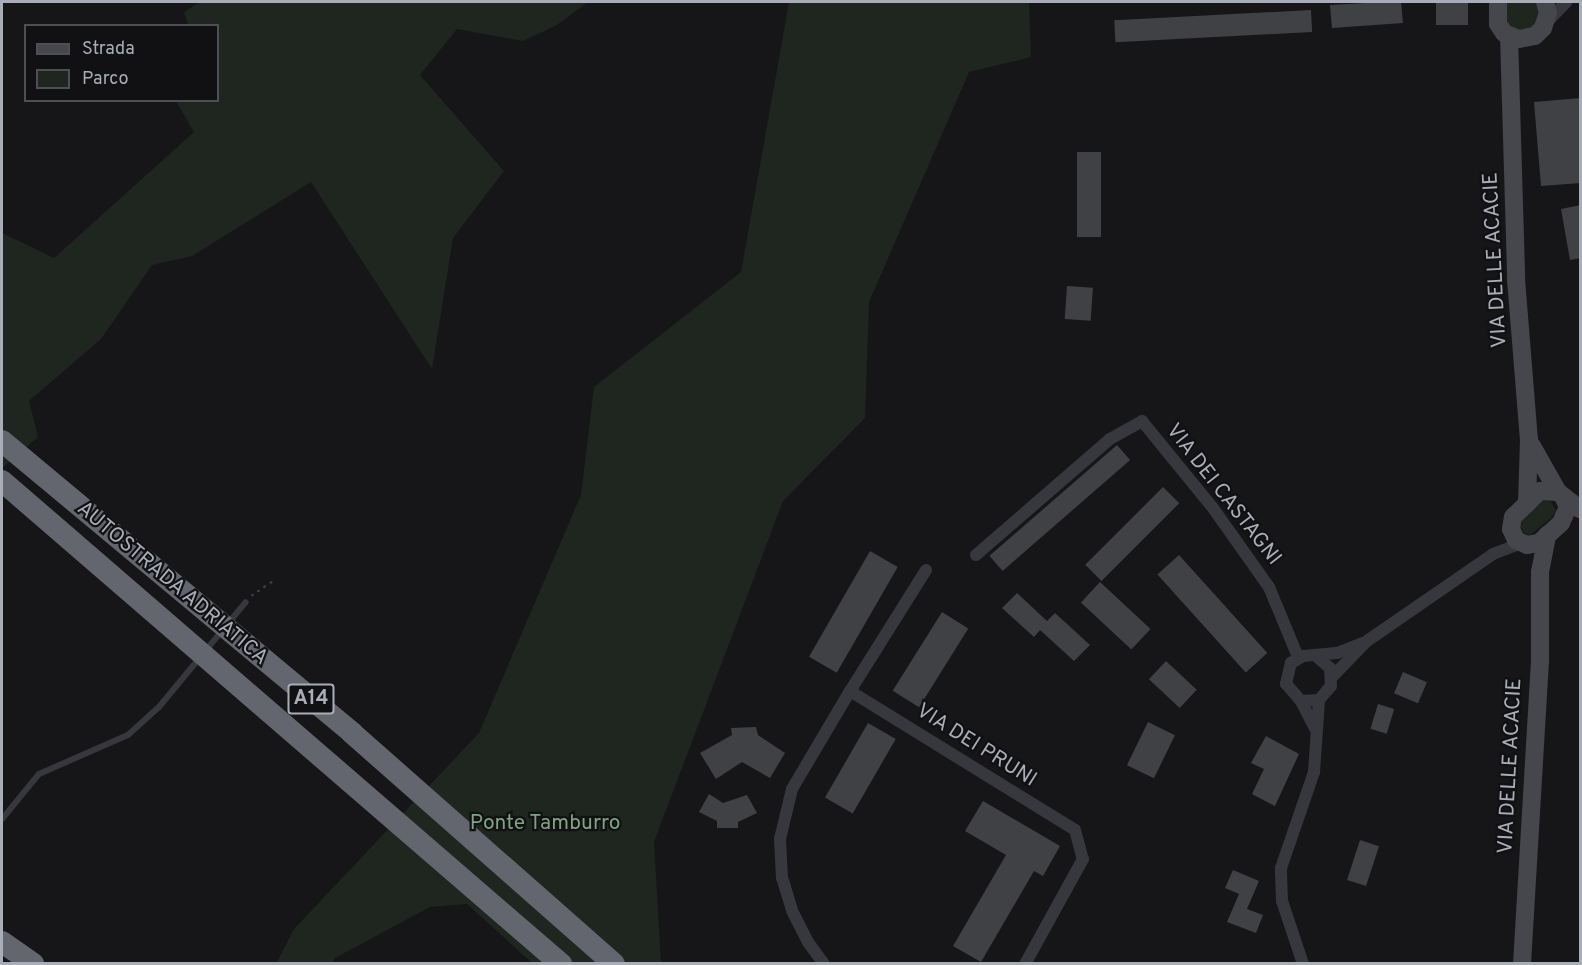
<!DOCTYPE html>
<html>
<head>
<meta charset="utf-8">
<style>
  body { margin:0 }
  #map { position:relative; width:1582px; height:965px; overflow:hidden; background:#161618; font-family:Overpass,sans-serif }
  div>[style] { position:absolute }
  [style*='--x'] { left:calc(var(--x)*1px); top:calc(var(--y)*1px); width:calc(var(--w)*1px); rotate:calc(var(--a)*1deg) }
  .green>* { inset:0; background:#1e261f }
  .building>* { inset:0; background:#404145; transform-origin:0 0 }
  .path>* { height:2px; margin-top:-1px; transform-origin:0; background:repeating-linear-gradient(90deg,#3d3f44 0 3px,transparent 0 7.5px) }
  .lane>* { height:6px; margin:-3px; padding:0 3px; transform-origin:3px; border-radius:3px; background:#37383d }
  .street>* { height:12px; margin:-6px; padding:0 6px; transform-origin:6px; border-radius:6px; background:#37383d }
  .secondary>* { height:18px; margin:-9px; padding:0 9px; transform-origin:9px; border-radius:9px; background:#45474d }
  .highway>* { height:22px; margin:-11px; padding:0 11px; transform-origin:11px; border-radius:11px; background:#63666e }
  span { translate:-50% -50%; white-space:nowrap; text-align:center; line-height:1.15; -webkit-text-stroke:4.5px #111113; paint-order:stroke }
  .shield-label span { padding:2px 4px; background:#111113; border:2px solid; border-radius:4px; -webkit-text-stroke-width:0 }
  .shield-label { font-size:20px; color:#a8adb8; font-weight:700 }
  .street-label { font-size:21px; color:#a8adb8 }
  .park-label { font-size:21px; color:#7fa381 }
  .frame { position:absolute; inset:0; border:3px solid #a8adb8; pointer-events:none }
  .legend { position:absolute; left:24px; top:24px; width:195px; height:78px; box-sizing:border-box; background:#111113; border:2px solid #4d4f55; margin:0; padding:8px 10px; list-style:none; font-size:18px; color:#a8adb8 }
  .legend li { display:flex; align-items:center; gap:12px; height:30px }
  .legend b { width:30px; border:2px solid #4d4f55 }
</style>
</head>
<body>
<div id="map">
  <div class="green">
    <i style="clip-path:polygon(200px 2px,588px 2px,557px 25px,523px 41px,457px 29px,420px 75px,504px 171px,453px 238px,432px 369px,311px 182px,192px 256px,152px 265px,101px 339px,29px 401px,38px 437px,2px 468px,2px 233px,54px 258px,194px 132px,176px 101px,218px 100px,218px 26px,188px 25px,184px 12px)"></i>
    <i style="clip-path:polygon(789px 2px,1029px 2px,1031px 57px,969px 72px,869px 302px,865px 418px,783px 501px,654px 842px,661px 963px,532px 963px,467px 904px,430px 907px,335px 958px,332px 963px,276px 964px,294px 929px,479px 733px,581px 495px,594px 387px,741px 272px)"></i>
    <i style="clip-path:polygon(1502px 2px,1540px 2px,1535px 30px,1507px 30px)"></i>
    <i style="clip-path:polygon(1550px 500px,1556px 511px,1551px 518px,1530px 535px,1524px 533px,1520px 525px,1524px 519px,1543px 501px)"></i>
  </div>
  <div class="building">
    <i style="clip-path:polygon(1385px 2px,1401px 2px,1403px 23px,1332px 28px,1330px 5px)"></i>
    <i style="left:1436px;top:2px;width:32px;height:23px"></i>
    <i style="left:1311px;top:10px;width:22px;height:197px;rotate:87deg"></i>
    <i style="clip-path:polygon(1581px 98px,1581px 183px,1541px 186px,1534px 102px)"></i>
    <i style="left:1077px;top:152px;width:24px;height:85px"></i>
    <i style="clip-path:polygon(1581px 205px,1581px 258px,1570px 260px,1561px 209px)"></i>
    <i style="left:1067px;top:286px;width:26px;height:33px;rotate:4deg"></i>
    <i style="left:1117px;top:445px;width:20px;height:169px;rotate:49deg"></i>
    <i style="left:1163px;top:487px;width:23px;height:110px;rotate:45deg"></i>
    <i style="left:870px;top:551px;width:32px;height:122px;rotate:30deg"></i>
    <i style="left:1179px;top:555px;width:132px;height:29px;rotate:48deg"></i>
    <i style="left:1100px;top:582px;width:69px;height:28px;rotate:43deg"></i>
    <i style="clip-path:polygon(1017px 593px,1047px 621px,1055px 613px,1090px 645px,1074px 661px,1040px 630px,1034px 637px,1002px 608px)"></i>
    <i style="left:942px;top:612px;width:31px;height:93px;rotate:32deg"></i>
    <i style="left:1166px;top:661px;width:42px;height:25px;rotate:43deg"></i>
    <i style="left:1403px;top:672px;width:26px;height:23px;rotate:23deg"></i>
    <i style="left:1378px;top:704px;width:17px;height:26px;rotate:17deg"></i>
    <i style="left:1148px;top:722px;width:30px;height:48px;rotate:26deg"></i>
    <i style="left:868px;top:723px;width:32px;height:86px;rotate:30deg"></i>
    <i style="clip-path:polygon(756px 727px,758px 735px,785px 753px,770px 778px,742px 762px,716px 779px,700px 753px,732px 735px,731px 728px)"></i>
    <i style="clip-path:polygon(1266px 736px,1299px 754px,1275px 806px,1252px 794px,1264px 769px,1251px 763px)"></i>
    <i style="clip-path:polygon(709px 794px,723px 803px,747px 795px,757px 813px,738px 822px,738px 828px,717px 828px,717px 821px,699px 812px)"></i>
    <i style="clip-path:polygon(983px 801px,1060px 846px,1043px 876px,1034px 871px,981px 962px,953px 946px,1006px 855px,965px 831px)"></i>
    <i style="left:1360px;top:840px;width:20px;height:42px;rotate:18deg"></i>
    <i style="clip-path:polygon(1233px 870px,1259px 881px,1247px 909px,1263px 915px,1256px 933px,1227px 922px,1239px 894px,1225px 888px)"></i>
  </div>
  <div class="path">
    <i style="--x:251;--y:596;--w:27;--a:-34"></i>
  </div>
  <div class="lane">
    <i style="--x:2;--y:819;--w:58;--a:-50.6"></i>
    <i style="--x:39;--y:774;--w:97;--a:-23.7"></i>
    <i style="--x:128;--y:735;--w:42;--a:-42.1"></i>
    <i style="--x:159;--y:707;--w:136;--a:-50.4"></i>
  </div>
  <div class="street">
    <i style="--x:1547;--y:22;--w:28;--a:-46"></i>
    <i style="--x:976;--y:555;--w:177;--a:-40.9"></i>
    <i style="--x:1110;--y:439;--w:37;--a:-29"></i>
    <i style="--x:1142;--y:421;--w:112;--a:50.8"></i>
    <i style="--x:1213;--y:508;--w:97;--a:54.7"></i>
    <i style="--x:1269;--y:587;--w:76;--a:67.5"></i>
    <i style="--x:926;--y:570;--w:143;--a:122.1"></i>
    <i style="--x:850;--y:691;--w:264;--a:31.7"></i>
    <i style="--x:1075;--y:830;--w:30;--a:75"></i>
    <i style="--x:1083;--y:859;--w:120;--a:118.9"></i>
    <i style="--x:1316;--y:656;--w:18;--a:41"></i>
    <i style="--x:1330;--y:668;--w:18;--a:87"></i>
    <i style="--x:1331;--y:686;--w:18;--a:131"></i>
    <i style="--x:1319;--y:700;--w:18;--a:177"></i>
    <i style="--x:1301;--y:701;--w:23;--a:-131"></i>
    <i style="--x:1286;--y:684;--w:22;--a:-77"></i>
    <i style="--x:1291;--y:663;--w:14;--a:-30"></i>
    <i style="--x:1303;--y:656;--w:34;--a:-5"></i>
    <i style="--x:1337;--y:653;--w:28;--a:-21"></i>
    <i style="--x:1332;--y:677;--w:50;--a:-45.8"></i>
    <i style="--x:1367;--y:641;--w:153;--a:-34.6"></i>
    <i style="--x:1493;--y:554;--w:30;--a:-21"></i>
    <i style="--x:1301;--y:701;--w:31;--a:63"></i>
    <i style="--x:824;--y:964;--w:27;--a:-126"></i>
    <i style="--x:808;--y:942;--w:36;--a:-117"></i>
    <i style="--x:792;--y:910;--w:34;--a:-107"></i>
    <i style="--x:782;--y:878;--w:39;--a:-93"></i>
    <i style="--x:780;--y:839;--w:51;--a:-76.5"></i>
    <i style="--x:792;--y:789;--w:114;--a:-59.4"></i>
    <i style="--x:1303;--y:964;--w:66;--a:-108.4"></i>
    <i style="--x:1282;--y:901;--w:33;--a:-92"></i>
    <i style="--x:1281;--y:868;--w:102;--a:-71"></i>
    <i style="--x:1314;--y:772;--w:72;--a:-86"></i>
  </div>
  <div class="secondary">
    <i style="--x:1498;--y:2;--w:22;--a:90"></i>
    <i style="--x:1498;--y:24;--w:11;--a:56"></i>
    <i style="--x:1504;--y:33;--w:16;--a:22"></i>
    <i style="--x:1519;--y:39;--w:16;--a:-11"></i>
    <i style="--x:1535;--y:36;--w:11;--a:-45"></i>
    <i style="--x:1543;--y:28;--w:16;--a:-72"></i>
    <i style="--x:1548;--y:13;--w:11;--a:-105"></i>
    <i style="--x:1509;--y:36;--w:243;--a:88.3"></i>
    <i style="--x:1516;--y:279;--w:161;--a:85.4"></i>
    <i style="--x:1529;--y:439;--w:65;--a:91.8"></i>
    <i style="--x:1532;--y:446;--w:53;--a:60.5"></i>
    <i style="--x:1563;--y:496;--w:12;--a:66"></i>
    <i style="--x:1568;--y:507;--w:17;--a:114"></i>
    <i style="--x:1561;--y:523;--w:30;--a:138"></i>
    <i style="--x:1539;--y:543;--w:12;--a:171"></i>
    <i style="--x:1527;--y:545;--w:12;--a:-156"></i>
    <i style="--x:1516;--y:540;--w:12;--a:-114"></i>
    <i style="--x:1511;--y:529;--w:12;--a:-81"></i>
    <i style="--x:1513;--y:517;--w:37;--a:-44"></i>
    <i style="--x:1540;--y:491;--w:18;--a:3"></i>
    <i style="--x:1558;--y:492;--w:28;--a:38"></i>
    <i style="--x:1522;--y:964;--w:305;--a:-86.6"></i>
    <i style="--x:1540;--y:660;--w:88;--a:-90"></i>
    <i style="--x:1540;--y:572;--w:38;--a:-79"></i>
  </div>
  <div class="highway">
    <i style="--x:2;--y:441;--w:456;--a:39.8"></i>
    <i style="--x:352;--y:733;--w:349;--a:41.4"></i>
    <i style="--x:2;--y:481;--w:739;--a:40.83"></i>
    <i style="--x:2;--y:942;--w:38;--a:35"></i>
  </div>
  <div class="shield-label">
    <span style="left:311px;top:699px">A14</span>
  </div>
  <div class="street-label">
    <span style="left:1496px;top:260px;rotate:-93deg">VIA DELLE ACACIE</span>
    <span style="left:1223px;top:495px;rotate:52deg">VIA DEI CASTAGNI</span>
    <span style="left:172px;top:584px;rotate:40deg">AUTOSTRADA ADRIATICA</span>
    <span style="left:976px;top:746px;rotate:32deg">VIA DEI PRUNI</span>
    <span style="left:1511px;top:766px;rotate:-87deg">VIA DELLE ACACIE</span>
  </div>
  <div class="park-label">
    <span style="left:545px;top:824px">Ponte Tamburro</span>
  </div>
  <div class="frame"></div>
  <ul class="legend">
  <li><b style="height:8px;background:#45474d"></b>Strada</li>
  <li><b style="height:16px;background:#1e261f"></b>Parco</li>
  </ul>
</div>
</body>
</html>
